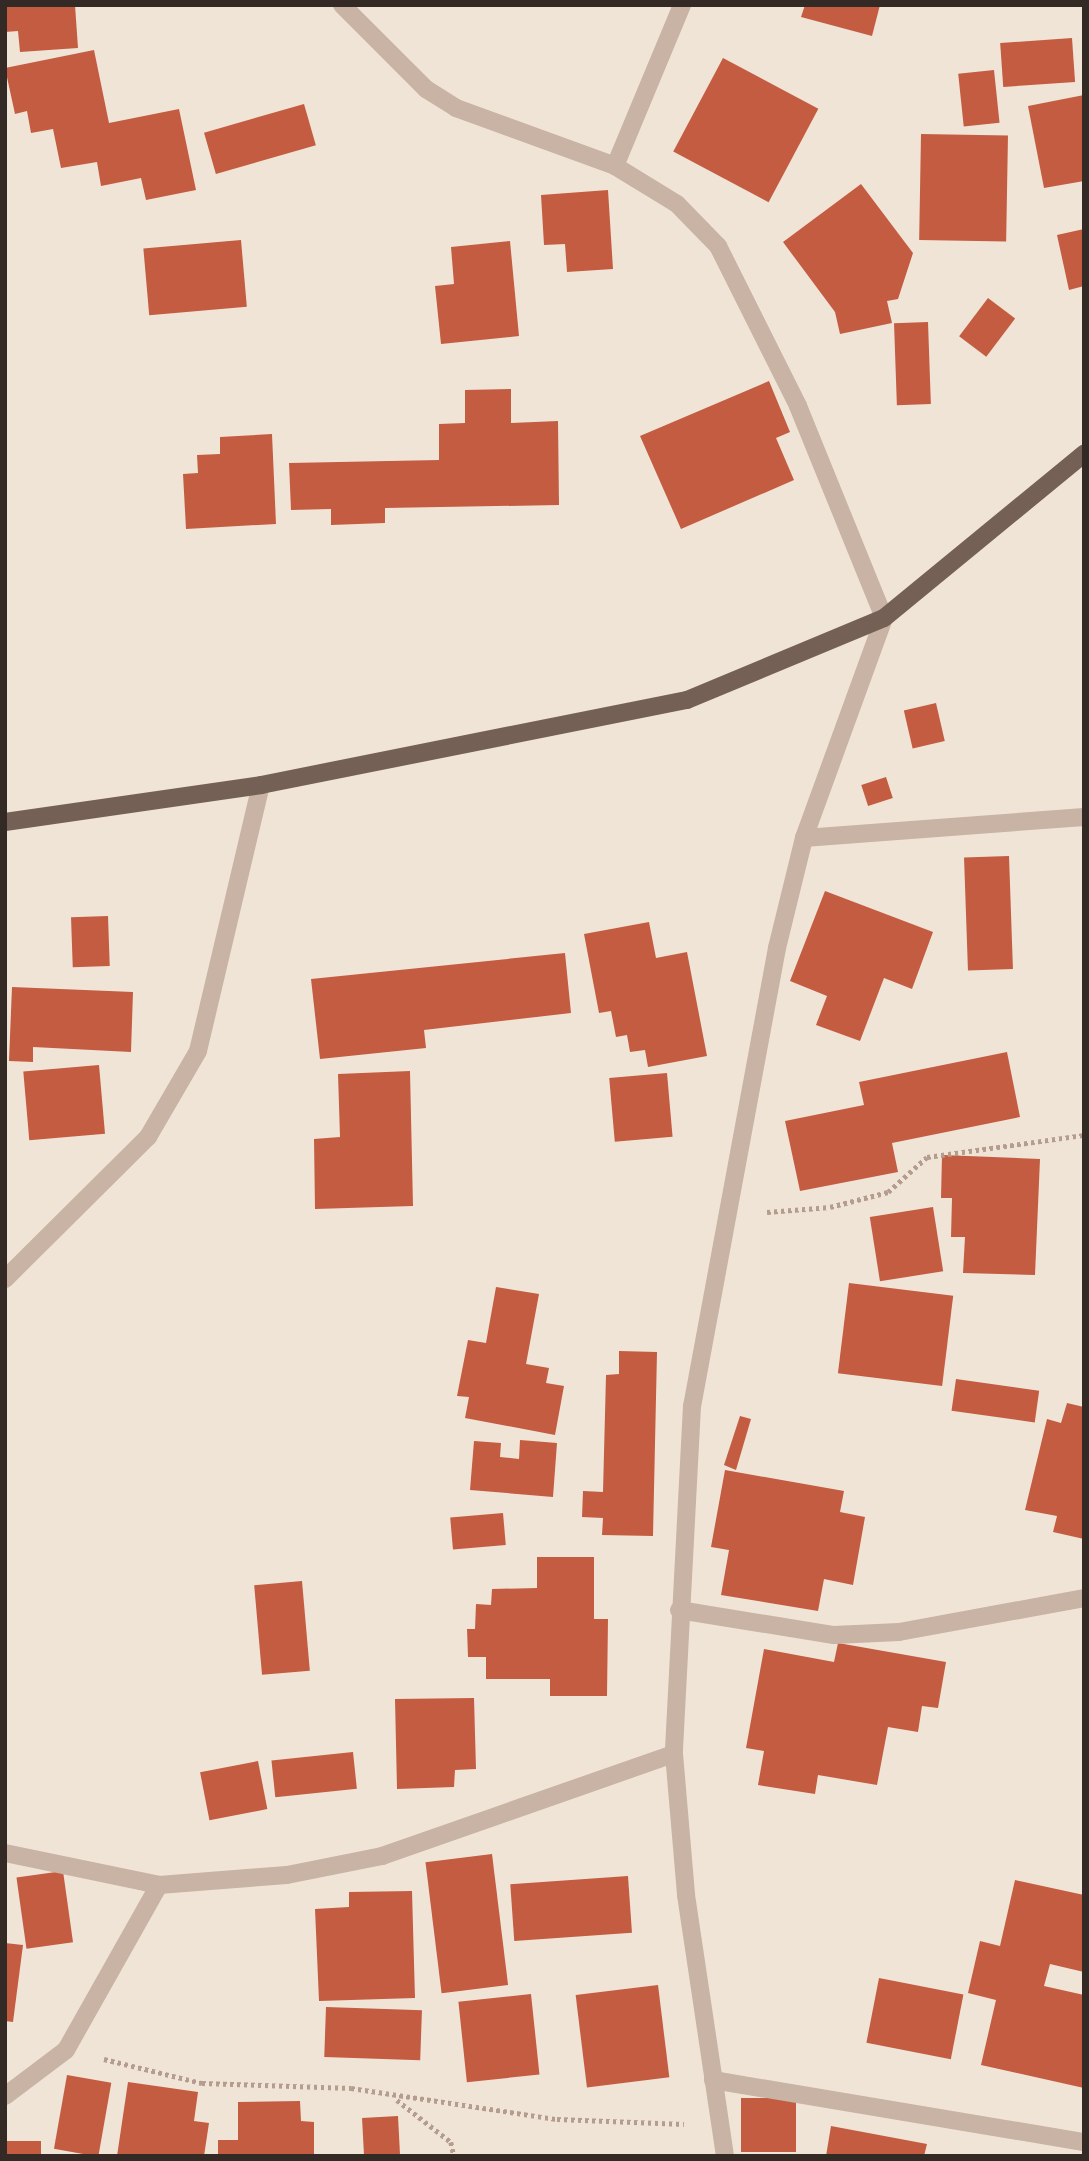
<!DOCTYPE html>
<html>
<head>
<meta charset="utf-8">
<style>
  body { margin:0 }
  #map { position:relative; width:1089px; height:2161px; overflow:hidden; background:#f0e4d7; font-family:Lato,sans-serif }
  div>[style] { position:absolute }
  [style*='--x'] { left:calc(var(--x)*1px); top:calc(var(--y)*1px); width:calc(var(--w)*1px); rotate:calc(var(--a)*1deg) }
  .building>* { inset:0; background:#c45c41; transform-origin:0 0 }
  .path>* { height:4.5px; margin-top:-2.25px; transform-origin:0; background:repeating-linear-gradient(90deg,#b49d8e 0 3.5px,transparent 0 7px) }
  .minor>* { height:18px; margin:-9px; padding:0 9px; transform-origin:9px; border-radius:9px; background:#c8b3a4 }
  .primary>* { height:18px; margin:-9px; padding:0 9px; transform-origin:9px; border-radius:9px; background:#756056 }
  span { translate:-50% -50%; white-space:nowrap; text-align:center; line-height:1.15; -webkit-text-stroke:5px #f8eee3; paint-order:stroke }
  .frame { position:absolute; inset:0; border:7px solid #332925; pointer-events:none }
</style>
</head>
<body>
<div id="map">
  <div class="building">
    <i style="clip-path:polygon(5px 5px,75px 5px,78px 48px,20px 52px,18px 31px,5px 32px)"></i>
    <i style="clip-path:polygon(805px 5px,880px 5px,872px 36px,801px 17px)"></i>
    <i style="left:1072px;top:38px;width:44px;height:72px;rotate:86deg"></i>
    <i style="clip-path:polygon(94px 50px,109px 123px,179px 109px,196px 190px,146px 200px,141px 178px,101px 186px,97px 162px,61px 168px,53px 129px,31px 133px,27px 111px,15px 114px,5px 68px)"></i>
    <i style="left:723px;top:58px;width:108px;height:106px;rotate:28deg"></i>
    <i style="left:994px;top:70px;width:53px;height:36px;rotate:84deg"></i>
    <i style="clip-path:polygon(1084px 95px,1084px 181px,1044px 188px,1028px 106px)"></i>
    <i style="left:304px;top:104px;width:43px;height:104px;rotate:74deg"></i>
    <i style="left:921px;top:134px;width:87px;height:106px;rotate:1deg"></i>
    <i style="clip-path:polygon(861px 184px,913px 253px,898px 299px,887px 301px,892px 323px,840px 334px,835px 312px,783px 242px)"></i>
    <i style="clip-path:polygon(608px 190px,613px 269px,567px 272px,565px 244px,544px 245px,541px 195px)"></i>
    <i style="clip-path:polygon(1084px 229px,1084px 286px,1069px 290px,1057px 235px)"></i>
    <i style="left:241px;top:240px;width:67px;height:98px;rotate:85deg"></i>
    <i style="clip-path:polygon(510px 241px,519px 336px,441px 344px,435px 286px,454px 284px,451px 247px)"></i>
    <i style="left:988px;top:298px;width:34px;height:48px;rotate:37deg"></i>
    <i style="left:928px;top:322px;width:82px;height:34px;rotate:88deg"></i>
    <i style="clip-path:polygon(769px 381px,790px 432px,776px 438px,794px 480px,681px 529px,640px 436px)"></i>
    <i style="clip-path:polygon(511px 389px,511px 423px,558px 421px,559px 505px,385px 508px,385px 523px,331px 525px,331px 509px,291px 510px,289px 463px,439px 460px,439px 424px,465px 423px,465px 390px)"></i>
    <i style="clip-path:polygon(272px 434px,276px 524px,186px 529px,183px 474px,198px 473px,197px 455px,220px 454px,220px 437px)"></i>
    <i style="left:936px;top:703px;width:39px;height:33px;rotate:77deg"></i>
    <i style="left:886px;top:777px;width:22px;height:26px;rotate:72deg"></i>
    <i style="left:1009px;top:856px;width:113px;height:45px;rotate:88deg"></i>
    <i style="clip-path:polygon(825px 891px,933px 932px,912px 989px,884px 978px,860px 1041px,816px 1025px,827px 996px,790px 981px)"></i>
    <i style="left:108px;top:916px;width:50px;height:37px;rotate:88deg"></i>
    <i style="clip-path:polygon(649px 922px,656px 958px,687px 952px,707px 1056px,648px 1067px,645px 1050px,630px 1052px,627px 1035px,616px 1037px,611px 1011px,599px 1013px,584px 934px)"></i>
    <i style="clip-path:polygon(565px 953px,571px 1013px,424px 1030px,426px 1048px,320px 1059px,311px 979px)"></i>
    <i style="clip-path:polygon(12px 987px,133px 992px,131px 1052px,33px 1047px,33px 1062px,9px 1061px)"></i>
    <i style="clip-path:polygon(1007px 1052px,1020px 1117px,892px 1143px,898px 1172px,800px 1191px,785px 1121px,864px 1105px,859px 1082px)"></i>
    <i style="left:99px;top:1065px;width:69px;height:76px;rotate:85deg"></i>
    <i style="clip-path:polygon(410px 1071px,413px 1206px,315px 1209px,314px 1139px,340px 1137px,338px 1074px)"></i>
    <i style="left:667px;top:1073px;width:64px;height:58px;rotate:85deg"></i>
    <i style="clip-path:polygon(942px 1155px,1040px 1159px,1035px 1275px,963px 1273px,965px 1237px,951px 1237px,952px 1198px,941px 1198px)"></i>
    <i style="left:933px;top:1207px;width:65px;height:64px;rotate:81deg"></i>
    <i style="left:849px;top:1283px;width:105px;height:91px;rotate:7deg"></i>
    <i style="clip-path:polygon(496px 1287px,539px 1294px,526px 1364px,549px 1368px,546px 1383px,564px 1386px,555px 1435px,465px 1418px,469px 1397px,457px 1396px,468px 1340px,486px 1343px)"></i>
    <i style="clip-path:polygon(619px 1351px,657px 1352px,653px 1536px,602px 1535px,603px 1518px,582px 1517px,583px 1491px,603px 1492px,606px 1375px,619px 1374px)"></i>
    <i style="left:956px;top:1379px;width:84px;height:32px;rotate:8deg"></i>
    <i style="clip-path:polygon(1067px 1403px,1084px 1407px,1084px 1539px,1053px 1532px,1057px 1516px,1025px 1510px,1047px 1419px,1061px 1423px)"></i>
    <i style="clip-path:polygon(740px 1416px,751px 1419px,736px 1470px,724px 1465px)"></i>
    <i style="clip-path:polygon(520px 1440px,557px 1443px,553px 1497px,470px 1490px,474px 1441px,501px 1443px,500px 1457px,519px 1459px)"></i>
    <i style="clip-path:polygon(725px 1470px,844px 1491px,840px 1512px,865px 1517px,853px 1585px,824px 1579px,818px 1611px,721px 1595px,729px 1550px,711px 1547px)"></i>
    <i style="left:503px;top:1513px;width:32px;height:53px;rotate:85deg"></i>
    <i style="clip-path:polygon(537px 1557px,594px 1557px,594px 1619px,608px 1619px,607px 1696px,550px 1696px,550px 1679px,486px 1679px,486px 1657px,468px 1657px,467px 1629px,475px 1629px,476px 1604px,491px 1605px,492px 1589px,537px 1588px)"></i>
    <i style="left:302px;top:1581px;width:90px;height:48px;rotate:85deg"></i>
    <i style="clip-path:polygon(838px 1643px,946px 1662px,938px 1708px,922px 1706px,918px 1732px,888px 1727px,877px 1785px,818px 1775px,815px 1794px,758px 1785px,764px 1751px,746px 1748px,764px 1649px,834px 1662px)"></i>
    <i style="clip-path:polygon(474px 1698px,476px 1769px,455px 1770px,454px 1787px,397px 1789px,395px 1699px)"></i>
    <i style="left:353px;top:1752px;width:37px;height:82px;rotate:84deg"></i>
    <i style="left:258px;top:1761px;width:49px;height:59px;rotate:79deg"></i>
    <i style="left:492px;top:1854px;width:132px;height:67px;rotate:83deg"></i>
    <i style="left:63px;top:1871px;width:72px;height:47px;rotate:82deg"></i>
    <i style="left:628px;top:1876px;width:57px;height:118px;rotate:86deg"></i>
    <i style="clip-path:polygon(1015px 1880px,1084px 1895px,1084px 1972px,1050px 1964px,1044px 1986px,1084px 1995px,1084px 2088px,981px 2065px,996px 2000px,968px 1993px,980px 1941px,1000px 1946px)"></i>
    <i style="clip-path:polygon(412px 1891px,415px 1998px,319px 2001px,315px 1909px,349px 1907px,349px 1892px)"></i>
    <i style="clip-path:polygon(5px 1943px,23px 1945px,13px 2022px,5px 2021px)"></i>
    <i style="left:879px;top:1978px;width:86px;height:66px;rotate:11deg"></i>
    <i style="left:658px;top:1985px;width:93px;height:83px;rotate:83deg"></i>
    <i style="left:531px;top:1994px;width:81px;height:73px;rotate:84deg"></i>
    <i style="left:326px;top:2007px;width:96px;height:50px;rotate:2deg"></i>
    <i style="left:67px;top:2075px;width:45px;height:75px;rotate:10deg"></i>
    <i style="clip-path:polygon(128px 2082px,198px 2092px,194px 2121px,209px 2123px,204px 2156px,117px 2156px)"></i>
    <i style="left:741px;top:2098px;width:55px;height:54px"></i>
    <i style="clip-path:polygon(300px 2101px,301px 2121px,314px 2122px,314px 2156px,218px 2156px,218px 2140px,238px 2140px,238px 2102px)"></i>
    <i style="left:398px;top:2116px;width:40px;height:36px;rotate:87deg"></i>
    <i style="clip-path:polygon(831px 2126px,927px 2144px,924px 2156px,826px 2156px)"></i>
    <i style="left:41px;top:2141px;width:15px;height:36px;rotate:90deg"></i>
  </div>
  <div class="path">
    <i style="--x:767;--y:1212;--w:63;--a:-4.5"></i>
    <i style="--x:830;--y:1207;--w:60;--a:-14.5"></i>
    <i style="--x:888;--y:1192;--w:52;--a:-41.9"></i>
    <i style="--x:927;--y:1157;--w:159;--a:-8"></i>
    <i style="--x:104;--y:2059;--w:101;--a:13.8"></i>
    <i style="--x:202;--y:2083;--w:149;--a:1.9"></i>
    <i style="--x:351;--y:2088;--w:208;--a:8.6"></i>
    <i style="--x:557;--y:2119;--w:127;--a:2.3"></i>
    <i style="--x:397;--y:2100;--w:68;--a:37.9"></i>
    <i style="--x:451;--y:2142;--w:14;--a:78"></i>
  </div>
  <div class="minor">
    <i style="--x:342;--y:5;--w:119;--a:45"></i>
    <i style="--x:426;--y:89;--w:36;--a:32"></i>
    <i style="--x:456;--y:108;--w:169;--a:20"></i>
    <i style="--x:615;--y:166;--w:73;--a:31.5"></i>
    <i style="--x:677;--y:204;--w:59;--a:45.7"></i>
    <i style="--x:718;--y:246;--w:179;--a:63.4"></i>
    <i style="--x:798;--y:406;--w:229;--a:67.9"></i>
    <i style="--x:884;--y:618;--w:234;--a:110"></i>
    <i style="--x:804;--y:838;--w:113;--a:103.8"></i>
    <i style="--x:777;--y:948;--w:466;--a:100.5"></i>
    <i style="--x:692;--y:1406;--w:348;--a:93"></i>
    <i style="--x:674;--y:1754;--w:142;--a:85.1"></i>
    <i style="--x:686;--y:1895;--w:264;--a:81.5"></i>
    <i style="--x:615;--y:166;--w:174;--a:-67.4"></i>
    <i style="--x:804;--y:838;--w:281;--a:-4.3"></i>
    <i style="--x:5;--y:1279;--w:202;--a:-44.8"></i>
    <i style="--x:148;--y:1137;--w:99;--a:-59.8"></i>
    <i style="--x:198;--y:1051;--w:273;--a:-76.7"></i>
    <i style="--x:679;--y:1610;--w:157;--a:9.2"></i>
    <i style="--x:834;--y:1635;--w:65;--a:-2.6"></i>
    <i style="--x:899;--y:1632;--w:188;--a:-10.4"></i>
    <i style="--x:5;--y:1853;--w:157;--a:11.7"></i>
    <i style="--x:159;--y:1885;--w:128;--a:-4.5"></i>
    <i style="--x:287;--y:1875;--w:97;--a:-11.3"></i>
    <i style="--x:382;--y:1856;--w:309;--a:-19.3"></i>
    <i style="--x:713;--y:2080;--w:376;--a:9.5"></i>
    <i style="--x:5;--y:2096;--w:76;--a:-37"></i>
    <i style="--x:66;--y:2050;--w:189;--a:-60.6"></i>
  </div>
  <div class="primary">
    <i style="--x:5;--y:822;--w:259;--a:-8.2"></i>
    <i style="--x:261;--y:785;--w:434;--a:-11.3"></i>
    <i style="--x:687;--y:700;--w:213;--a:-22.6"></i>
    <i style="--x:884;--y:618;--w:259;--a:-39.4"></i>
  </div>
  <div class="frame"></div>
</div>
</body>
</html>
